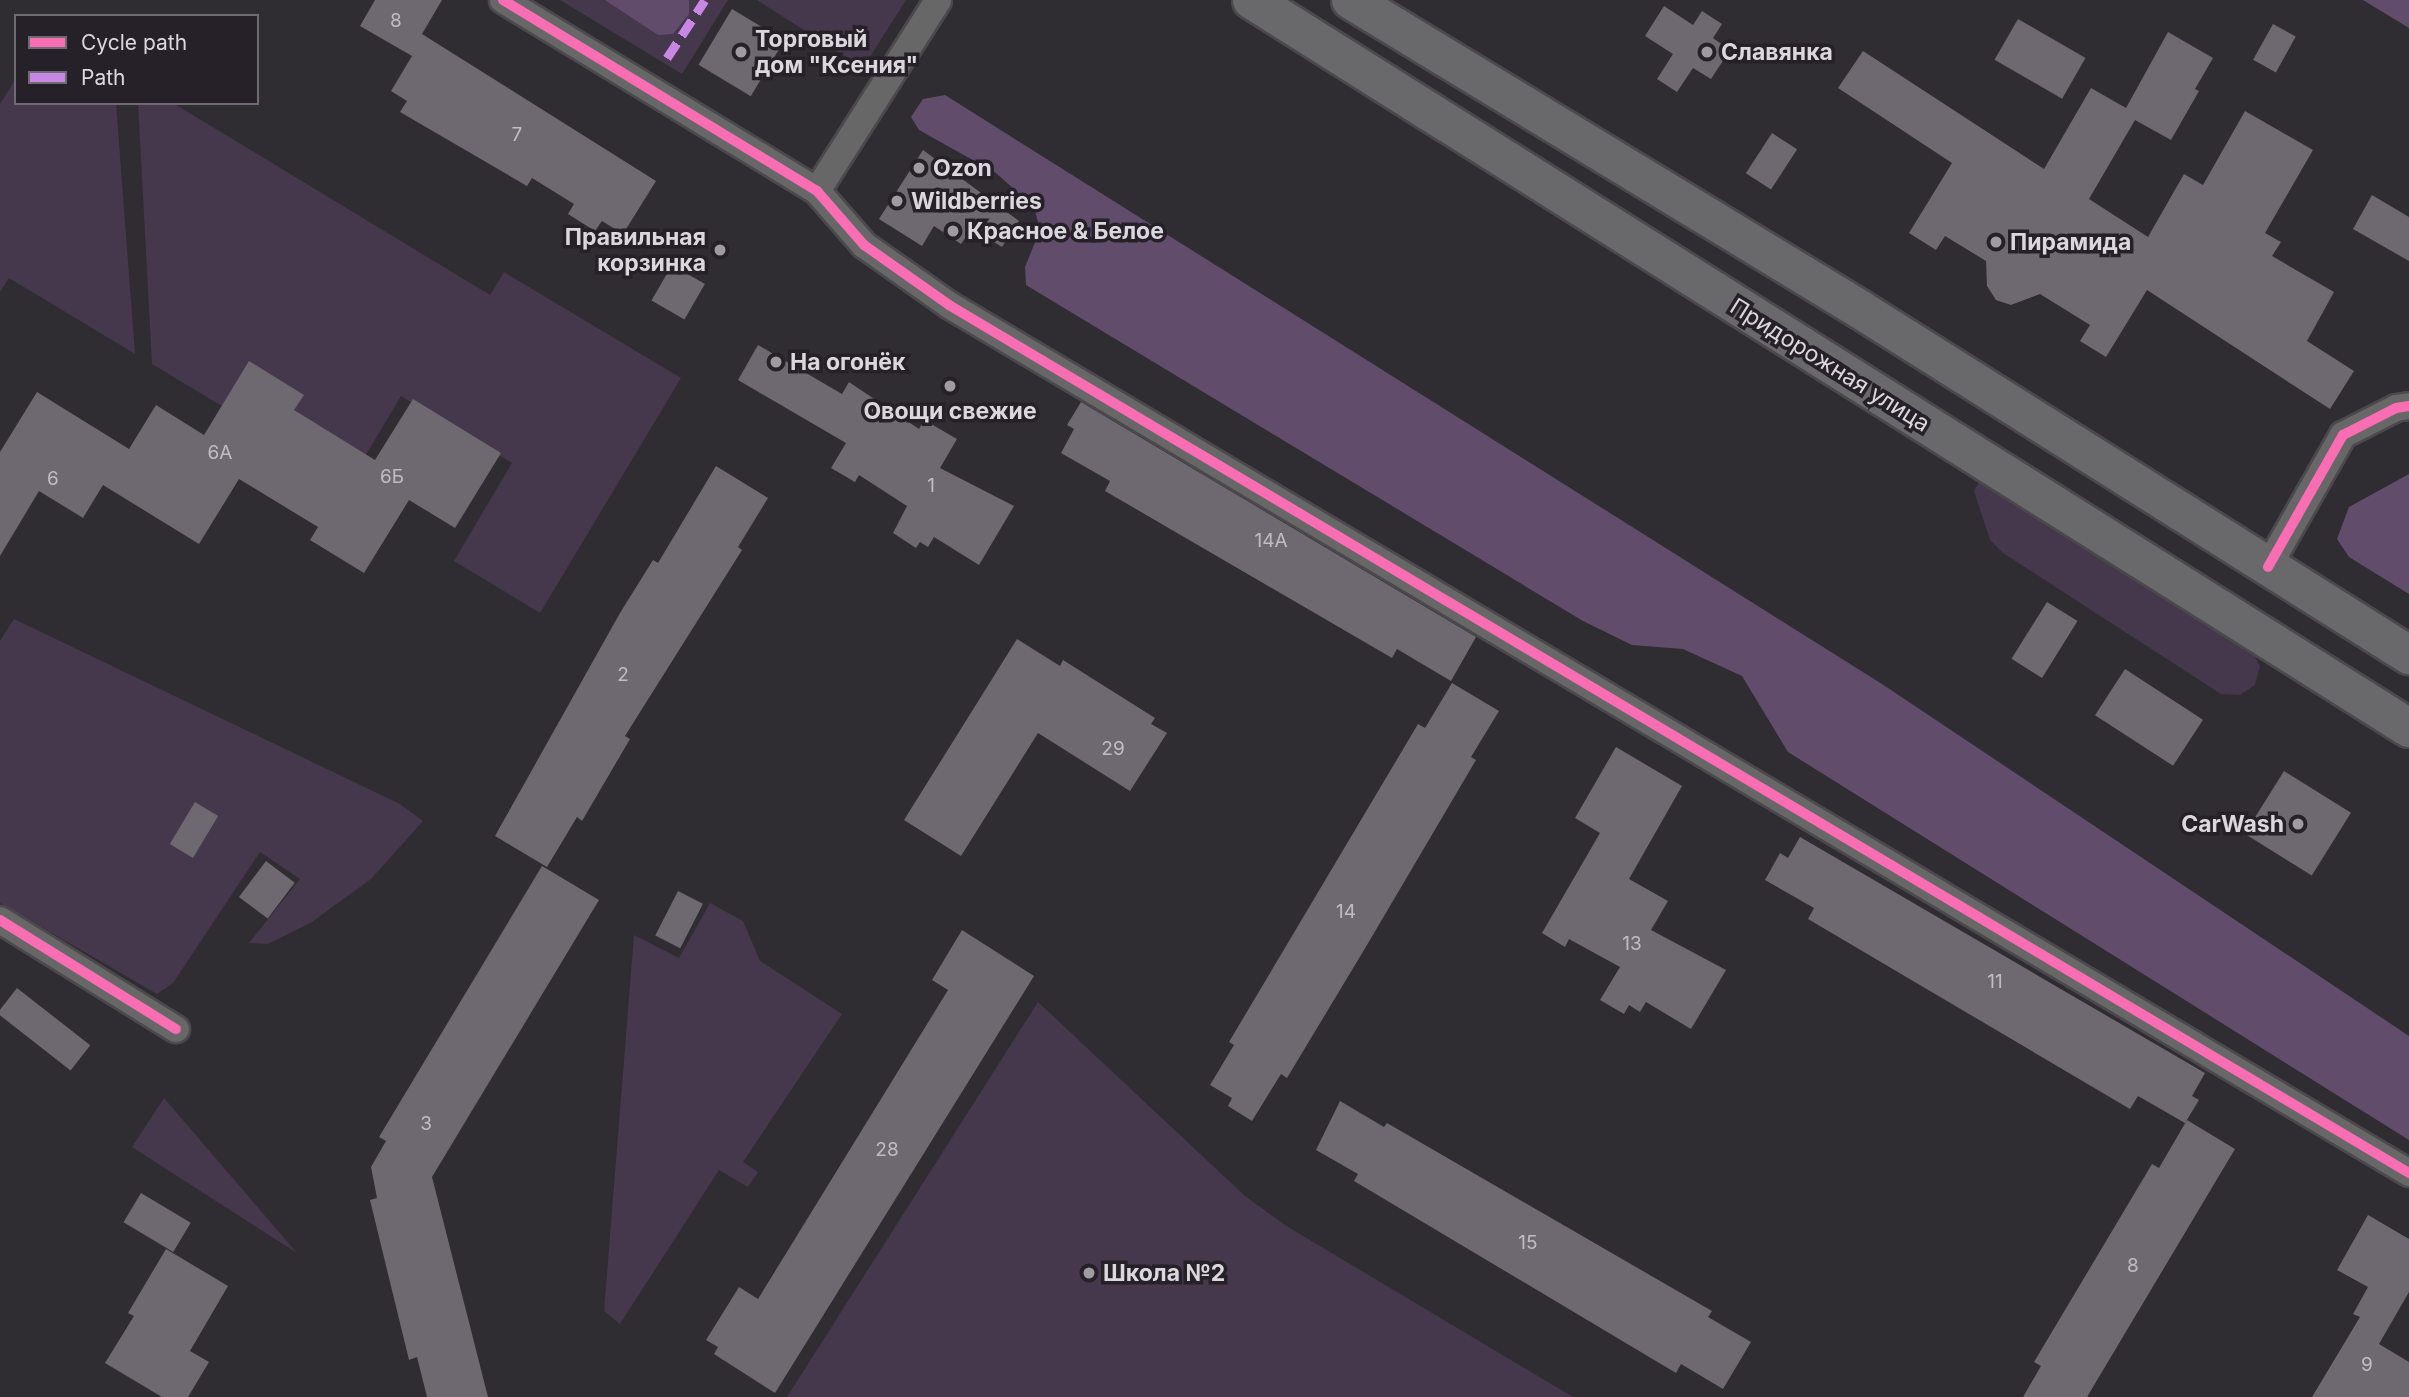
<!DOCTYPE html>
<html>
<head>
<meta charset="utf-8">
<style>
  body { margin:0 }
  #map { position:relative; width:2409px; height:1397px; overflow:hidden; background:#2f2d31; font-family:Inter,sans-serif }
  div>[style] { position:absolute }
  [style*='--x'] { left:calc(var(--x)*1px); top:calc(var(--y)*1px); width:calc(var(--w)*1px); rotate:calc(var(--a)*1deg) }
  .green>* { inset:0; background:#45374c }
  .forest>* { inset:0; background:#614d6b }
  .building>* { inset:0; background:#6e6871; transform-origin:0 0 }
  .roads { filter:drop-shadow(2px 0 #4b494c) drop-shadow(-2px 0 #4b494c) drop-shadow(0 2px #4b494c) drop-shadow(0 -2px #4b494c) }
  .minor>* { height:26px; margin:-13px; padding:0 13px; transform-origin:13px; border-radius:13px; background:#686768 }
  .primary>* { height:38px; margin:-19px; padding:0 19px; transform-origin:19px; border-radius:19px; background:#69686a }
  .quiet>* { height:9px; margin-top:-4.5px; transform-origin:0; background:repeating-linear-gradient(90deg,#c787e3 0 18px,transparent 0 27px) }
  .cycleway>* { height:10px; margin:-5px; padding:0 5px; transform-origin:5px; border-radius:5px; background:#f96db3 }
  .dots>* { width:19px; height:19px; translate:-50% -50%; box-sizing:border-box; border:4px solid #262129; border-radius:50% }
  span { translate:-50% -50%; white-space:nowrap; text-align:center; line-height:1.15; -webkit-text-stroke:7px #262129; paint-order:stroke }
  .number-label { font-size:19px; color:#c0bcc2 }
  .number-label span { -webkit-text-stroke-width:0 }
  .poi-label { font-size:23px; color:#dbd8dd; font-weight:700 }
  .left { translate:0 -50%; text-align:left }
  .right { translate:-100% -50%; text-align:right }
  .street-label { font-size:23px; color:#dbd8dd }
  .legend { position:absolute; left:14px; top:14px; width:245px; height:91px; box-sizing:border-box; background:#262129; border:2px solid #6e6a71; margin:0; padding:9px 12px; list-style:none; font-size:21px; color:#dbd8dd }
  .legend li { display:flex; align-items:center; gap:14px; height:35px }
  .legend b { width:35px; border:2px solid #6e6a71 }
</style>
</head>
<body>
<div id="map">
  <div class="green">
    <i style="clip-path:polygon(560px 0,728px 0,682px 74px)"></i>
    <i style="clip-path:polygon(757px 0,906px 0,863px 68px)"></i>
    <i style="clip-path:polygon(16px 78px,16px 103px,116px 103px,135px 354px,9px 278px,0 292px,0 104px)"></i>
    <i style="clip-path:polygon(138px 103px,173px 103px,490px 295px,504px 272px,681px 378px,540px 613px,454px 561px,512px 463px,401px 396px,349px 483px,152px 364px)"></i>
    <i style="clip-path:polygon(1980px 480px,2251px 650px,2260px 666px,2255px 685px,2240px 695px,2221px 694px,2003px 553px,1990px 540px,1974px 491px)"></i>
    <i style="clip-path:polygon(14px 619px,400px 804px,423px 821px,371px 879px,312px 922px,268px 944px,249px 943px,300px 879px,260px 852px,173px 983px,157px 994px,0 903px,0 641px)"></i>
    <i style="clip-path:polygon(710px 903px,743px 921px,760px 961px,842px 1014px,743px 1162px,758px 1172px,748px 1187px,719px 1170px,620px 1324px,604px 1311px,634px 935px,679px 958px)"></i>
    <i style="clip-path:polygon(1038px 1002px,1245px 1196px,1288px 1227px,1573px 1397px,787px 1397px)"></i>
    <i style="clip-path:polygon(164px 1098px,297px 1253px,132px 1147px)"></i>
  </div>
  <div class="forest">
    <i style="clip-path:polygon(605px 0,689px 0,689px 14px,673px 34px,658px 35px)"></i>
    <i style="clip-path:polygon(2363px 0,2409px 0,2409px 28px)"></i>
    <i style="clip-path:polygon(945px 95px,1882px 684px,2409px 1036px,2409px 1140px,1788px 752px,1742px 676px,1683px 649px,1632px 645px,1583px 621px,1026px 285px,1025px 267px,1040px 230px,1034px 207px,996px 173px,919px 130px,911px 117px,923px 99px)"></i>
    <i style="clip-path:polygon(2409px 474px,2409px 594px,2349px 557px,2337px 539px,2349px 507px)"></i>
  </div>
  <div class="building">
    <i style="clip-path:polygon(375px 0,442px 0,422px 34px,656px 181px,623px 234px,602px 221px,595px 231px,568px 214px,574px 204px,532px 178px,527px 186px,400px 112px,407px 101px,391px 91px,412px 56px,360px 26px)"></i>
    <i style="clip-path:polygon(1664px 6px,1693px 25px,1702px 11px,1722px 24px,1713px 38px,1730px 50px,1711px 79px,1693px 68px,1677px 92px,1657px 79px,1673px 54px,1645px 36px)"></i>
    <i style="left:732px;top:9px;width:61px;height:65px;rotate:31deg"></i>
    <i style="left:2018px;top:19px;width:78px;height:47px;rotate:30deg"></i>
    <i style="left:2273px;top:24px;width:26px;height:41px;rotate:29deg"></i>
    <i style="clip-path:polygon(2168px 32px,2213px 58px,2195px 89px,2199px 91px,2171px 140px,2135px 120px,2089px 199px,2148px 237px,2184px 174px,2203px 185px,2245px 111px,2313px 150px,2265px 233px,2281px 242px,2272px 256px,2334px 292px,2307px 341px,2354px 371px,2330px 409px,2147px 290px,2106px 357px,2080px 341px,2090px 325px,2040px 294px,2011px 305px,1996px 300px,1987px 286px,1986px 261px,1945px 236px,1936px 250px,1909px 233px,1952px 163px,1838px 88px,1863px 51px,2044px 169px,2091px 88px,2126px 108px)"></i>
    <i style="left:1772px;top:133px;width:30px;height:48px;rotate:33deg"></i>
    <i style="clip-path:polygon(923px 150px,1019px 221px,1002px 247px,972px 228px,961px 244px,934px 226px,922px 246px,879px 219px)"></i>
    <i style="clip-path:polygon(2372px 195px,2409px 217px,2409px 261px,2353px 229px)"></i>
    <i style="left:672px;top:265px;width:38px;height:41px;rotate:30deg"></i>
    <i style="clip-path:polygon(758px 345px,842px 394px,849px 382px,919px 429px,924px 420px,957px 439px,940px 468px,1014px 506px,979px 565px,934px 537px,928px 547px,920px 542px,916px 548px,893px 533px,907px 506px,859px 475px,855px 482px,831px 468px,846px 443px,738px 380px)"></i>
    <i style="clip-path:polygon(249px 361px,304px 395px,294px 410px,375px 460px,413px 399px,501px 453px,455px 528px,409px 500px,364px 573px,310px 540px,318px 527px,239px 479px,199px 544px,103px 485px,83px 518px,39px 491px,0 556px,0 452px,37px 392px,129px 449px,156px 405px,204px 435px)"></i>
    <i style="clip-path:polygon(1081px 402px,1476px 637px,1451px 681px,1397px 649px,1392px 658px,1105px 491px,1110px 481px,1061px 453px,1074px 429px,1067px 425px)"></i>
    <i style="clip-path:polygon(716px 466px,768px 498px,738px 547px,742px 550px,625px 736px,630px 739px,582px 821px,577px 817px,547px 867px,495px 836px,620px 613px,653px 560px,658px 563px)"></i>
    <i style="left:2047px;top:602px;width:36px;height:67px;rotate:32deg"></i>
    <i style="clip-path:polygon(1017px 639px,1060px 666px,1063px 660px,1155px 718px,1151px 724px,1167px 733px,1130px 791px,1038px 733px,961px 856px,904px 820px)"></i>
    <i style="left:2125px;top:669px;width:93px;height:55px;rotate:33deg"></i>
    <i style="clip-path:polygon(1452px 683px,1499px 711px,1471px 757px,1476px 760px,1367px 945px,1287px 1078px,1281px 1074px,1252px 1121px,1228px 1106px,1232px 1098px,1210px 1085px,1234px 1045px,1229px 1042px,1418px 724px,1425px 728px)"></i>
    <i style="clip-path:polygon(1616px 747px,1682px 786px,1629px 879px,1668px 901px,1651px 930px,1726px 970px,1691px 1029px,1646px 1002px,1640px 1012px,1629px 1005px,1624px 1014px,1600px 1000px,1620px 967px,1569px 939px,1565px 947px,1542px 933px,1600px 833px,1575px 818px)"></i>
    <i style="left:2284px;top:771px;width:79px;height:74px;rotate:32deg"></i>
    <i style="left:195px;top:802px;width:27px;height:49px;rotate:31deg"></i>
    <i style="clip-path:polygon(1800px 837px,2205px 1073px,2192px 1096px,2199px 1100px,2185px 1123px,2138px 1096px,2130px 1109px,1808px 919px,1814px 908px,1765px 880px,1780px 853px,1788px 858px)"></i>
    <i style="left:266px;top:861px;width:36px;height:45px;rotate:37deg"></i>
    <i style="clip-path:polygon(542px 866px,599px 900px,432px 1177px,488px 1397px,427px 1397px,417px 1357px,409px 1360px,370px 1200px,377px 1198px,371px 1167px,386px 1141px,379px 1137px)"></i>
    <i style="left:678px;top:891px;width:28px;height:50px;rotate:27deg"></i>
    <i style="clip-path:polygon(962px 930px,1034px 976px,775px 1393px,714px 1354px,718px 1347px,706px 1340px,739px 1287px,758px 1299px,948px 990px,932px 980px)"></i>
    <i style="left:17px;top:988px;width:93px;height:32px;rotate:38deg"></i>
    <i style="clip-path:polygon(1340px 1101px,1384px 1127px,1387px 1123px,1712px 1311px,1708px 1317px,1751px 1342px,1723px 1389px,1681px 1364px,1676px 1373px,1354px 1181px,1358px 1174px,1316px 1150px)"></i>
    <i style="clip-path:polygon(2187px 1120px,2235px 1149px,2087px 1397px,2023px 1397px,2041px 1366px,2034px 1362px,2152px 1164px,2159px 1168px)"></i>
    <i style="left:141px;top:1193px;width:58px;height:34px;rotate:31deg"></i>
    <i style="clip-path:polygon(2368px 1215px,2409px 1239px,2409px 1292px,2379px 1344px,2409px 1362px,2409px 1397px,2312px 1397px,2360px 1317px,2353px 1314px,2368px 1287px,2337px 1270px)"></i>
    <i style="clip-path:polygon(166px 1249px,228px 1286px,190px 1351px,209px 1362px,188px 1397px,162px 1397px,105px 1363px,134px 1316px,128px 1313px)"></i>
  </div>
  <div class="roads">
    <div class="minor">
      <i style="--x:503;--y:0;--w:368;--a:31.3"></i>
      <i style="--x:817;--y:191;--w:72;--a:49"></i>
      <i style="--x:864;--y:245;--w:104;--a:35.2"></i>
      <i style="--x:949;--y:305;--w:1699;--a:30.73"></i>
      <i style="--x:817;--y:191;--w:226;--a:-57.6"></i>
      <i style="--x:2268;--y:567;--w:152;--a:-60.4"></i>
      <i style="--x:2343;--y:435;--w:59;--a:-27"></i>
      <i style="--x:2396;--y:408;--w:13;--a:-9"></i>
      <i style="--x:0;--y:920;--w:207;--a:31.8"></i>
    </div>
    <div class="primary">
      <i style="--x:1252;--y:0;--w:1367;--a:32.18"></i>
      <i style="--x:1351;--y:0;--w:597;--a:31.29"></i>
      <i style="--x:1861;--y:310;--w:648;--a:32.19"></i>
    </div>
  </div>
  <div class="quiet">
    <i style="--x:667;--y:58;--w:69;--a:-56.8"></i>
  </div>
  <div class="cycleway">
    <i style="--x:503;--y:0;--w:368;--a:31.3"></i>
    <i style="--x:817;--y:191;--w:72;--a:49"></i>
    <i style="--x:864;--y:245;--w:104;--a:35.2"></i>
    <i style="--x:949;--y:305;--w:1699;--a:30.73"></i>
    <i style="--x:2268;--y:567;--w:152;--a:-60.4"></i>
    <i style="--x:2343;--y:435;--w:59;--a:-27"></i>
    <i style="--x:2396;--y:408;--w:13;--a:-9"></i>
    <i style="--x:0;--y:920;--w:207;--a:31.8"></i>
  </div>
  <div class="dots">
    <i style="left:741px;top:52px;background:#9f9ca1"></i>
    <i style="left:1707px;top:52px;background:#9f9ca1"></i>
    <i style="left:919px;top:168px;background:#9f9ca1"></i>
    <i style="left:897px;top:201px;background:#9f9ca1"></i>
    <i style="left:953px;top:231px;background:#9f9ca1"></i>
    <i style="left:1996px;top:242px;background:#9f9ca1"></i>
    <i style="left:720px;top:250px;background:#9f9ca1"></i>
    <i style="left:776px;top:362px;background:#9f9ca1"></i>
    <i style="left:950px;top:386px;background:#9f9ca1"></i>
    <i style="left:2298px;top:824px;background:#9f9ca1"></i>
    <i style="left:1089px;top:1273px;background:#9f9ca1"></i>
  </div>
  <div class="number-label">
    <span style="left:396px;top:21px">8</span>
    <span style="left:517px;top:135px">7</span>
    <span style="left:220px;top:453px">6А</span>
    <span style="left:392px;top:477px">6Б</span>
    <span style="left:53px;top:479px">6</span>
    <span style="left:931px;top:486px">1</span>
    <span style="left:1271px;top:541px">14А</span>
    <span style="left:623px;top:675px">2</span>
    <span style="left:1113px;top:749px">29</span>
    <span style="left:1346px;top:912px">14</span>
    <span style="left:1632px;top:944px">13</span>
    <span style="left:1995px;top:982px">11</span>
    <span style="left:426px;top:1124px">3</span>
    <span style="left:887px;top:1150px">28</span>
    <span style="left:1528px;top:1243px">15</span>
    <span style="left:2133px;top:1266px">8</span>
    <span style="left:2367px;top:1365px">9</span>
  </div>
  <div class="poi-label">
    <span class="left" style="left:755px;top:52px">Торговый<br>дом "Ксения"</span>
    <span class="left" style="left:1721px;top:52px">Славянка</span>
    <span class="left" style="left:933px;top:168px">Ozon</span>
    <span class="left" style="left:911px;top:201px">Wildberries</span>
    <span class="left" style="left:967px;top:231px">Красное &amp; Белое</span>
    <span class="right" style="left:706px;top:250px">Правильная<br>корзинка</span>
    <span class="left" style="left:2010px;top:242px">Пирамида</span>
    <span class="left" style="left:790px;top:362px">На огонёк</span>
    <span style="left:950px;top:411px">Овощи свежие</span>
    <span class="right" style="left:2284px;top:824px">CarWash</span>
    <span class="left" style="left:1103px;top:1273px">Школа №2</span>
  </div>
  <div class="street-label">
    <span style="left:1830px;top:365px;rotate:32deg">Придорожная улица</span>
  </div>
  <ul class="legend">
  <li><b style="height:9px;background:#f96db3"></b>Cycle path</li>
  <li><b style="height:9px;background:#c787e3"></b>Path</li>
  </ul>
</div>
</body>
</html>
